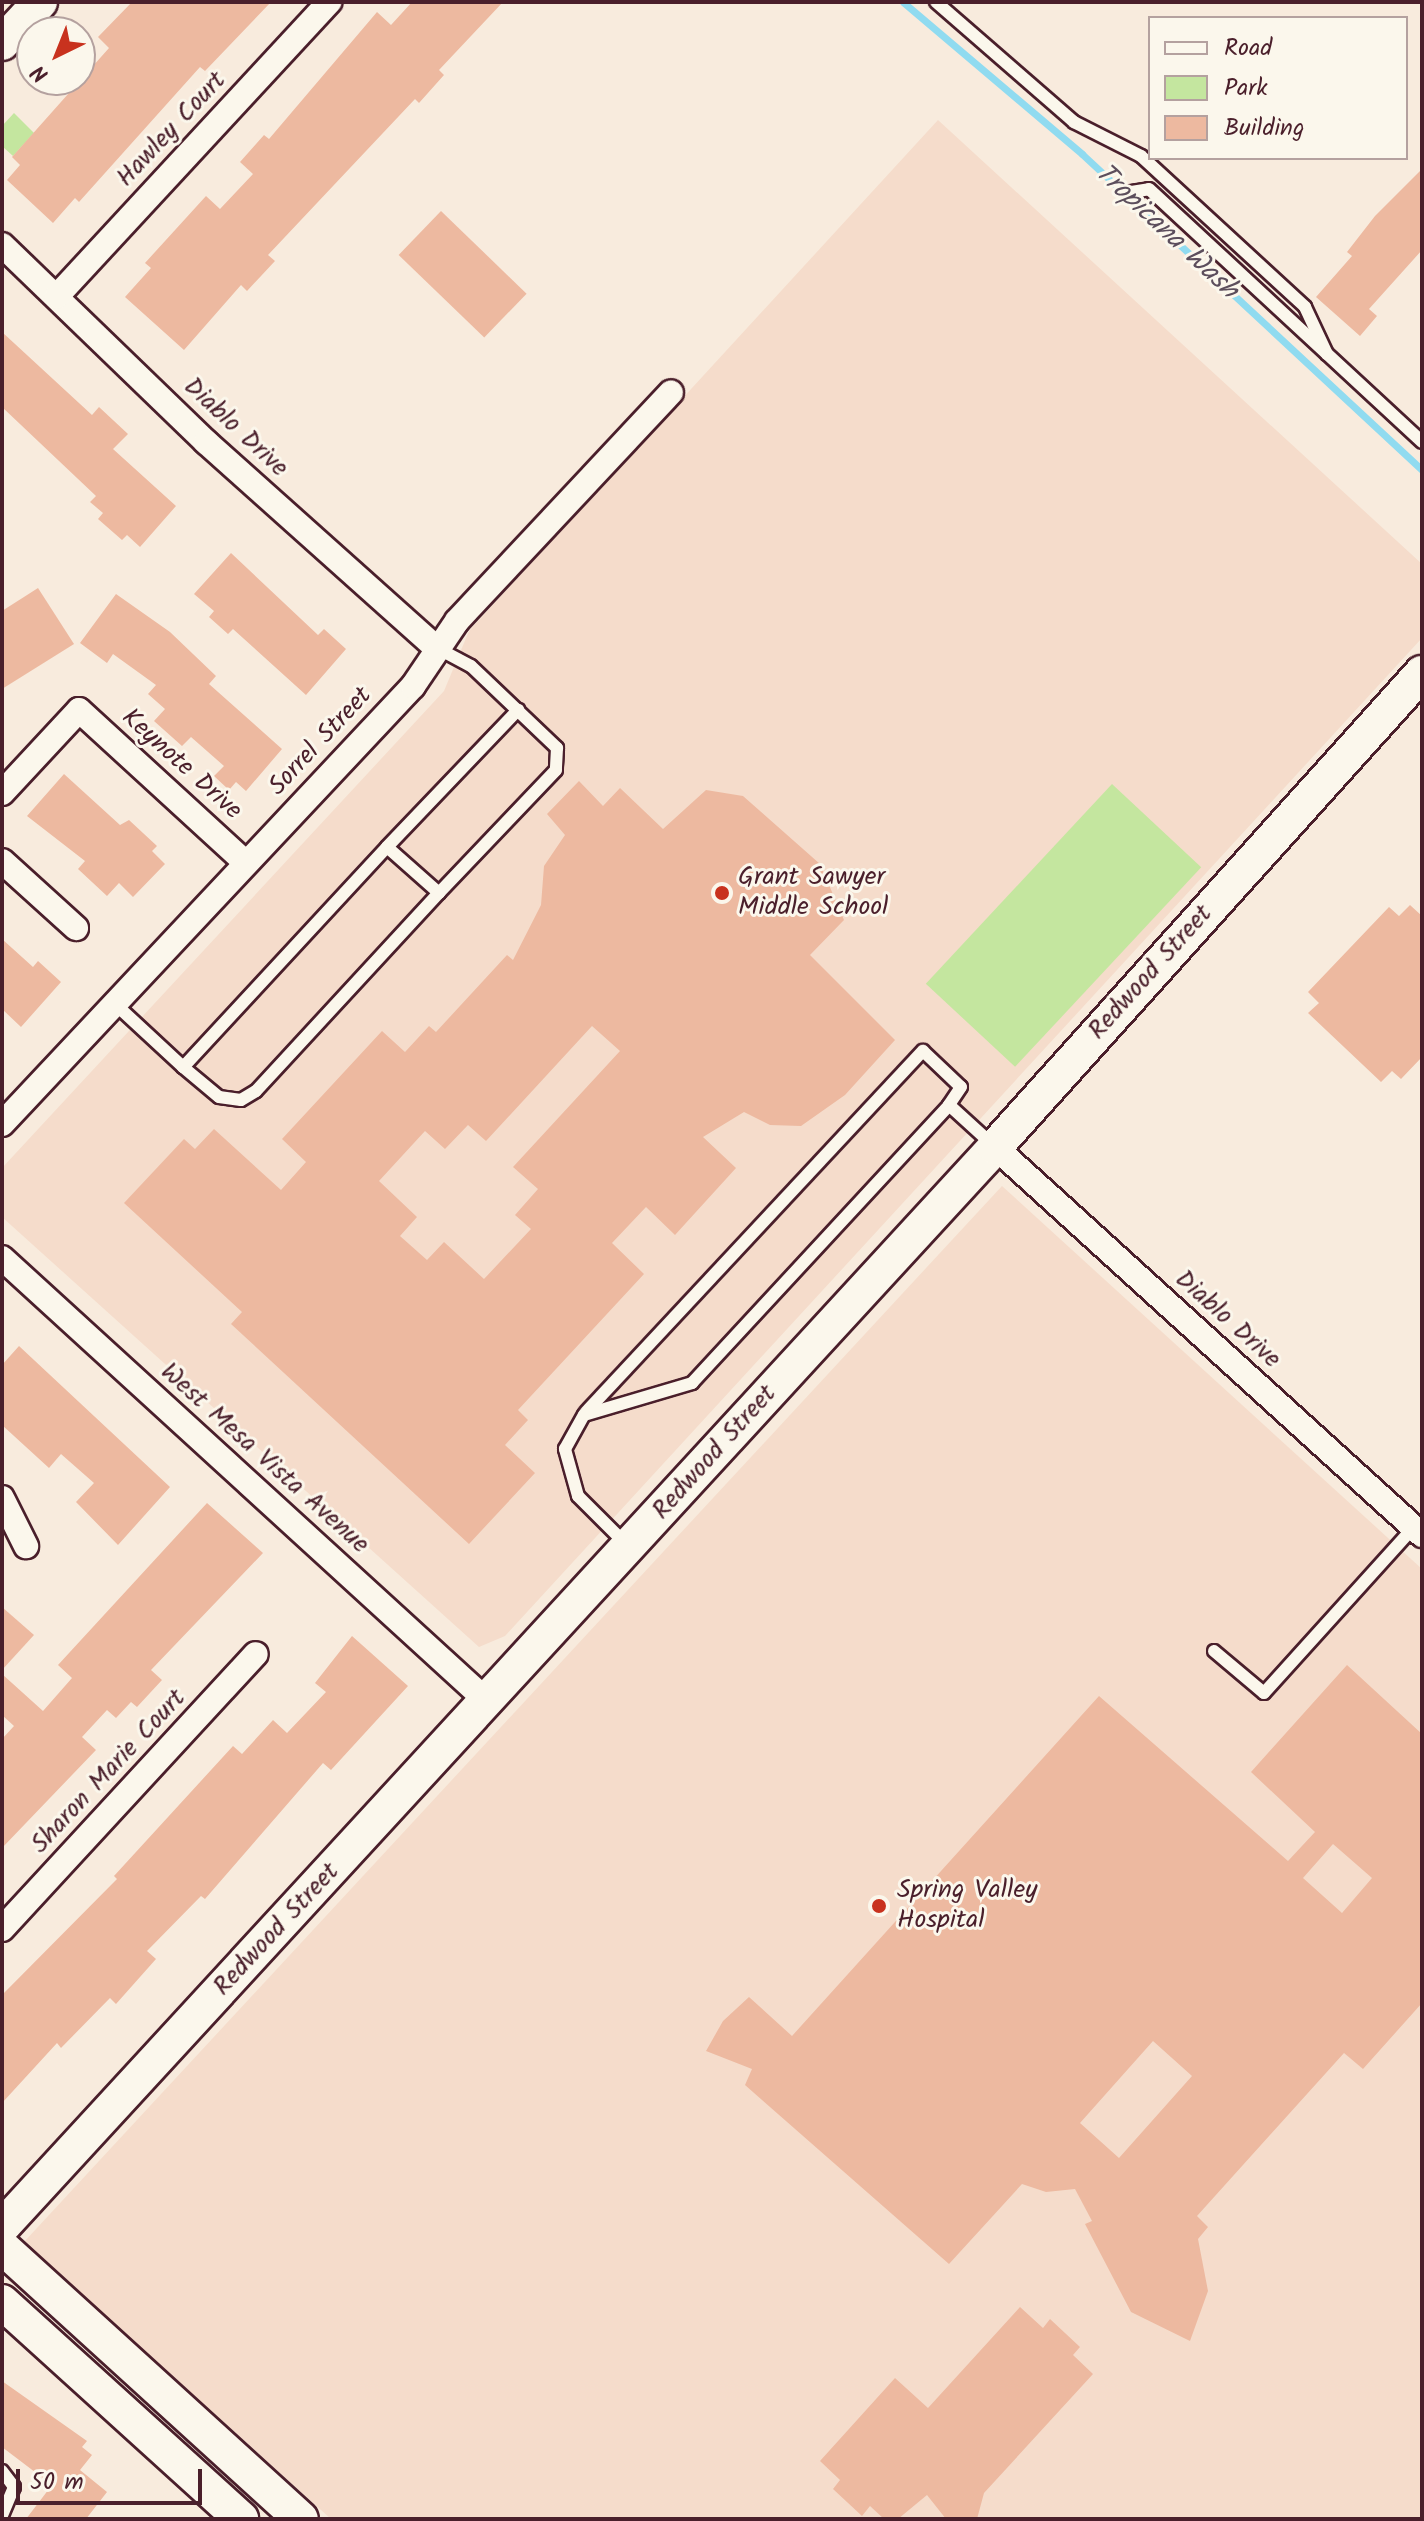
<!DOCTYPE html>
<html>
<head>
<meta charset="utf-8">
<style>
  body { margin:0 }
  #map { position:relative; width:1424px; height:2521px; overflow:hidden; background:#f8ebdd; font-family:Kalam,sans-serif }
  div>[style] { position:absolute }
  [style*='--x'] { left:calc(var(--x)*1px); top:calc(var(--y)*1px); width:calc(var(--w)*1px); rotate:calc(var(--a)*1deg) }
  .built>* { inset:0; background:#f5dccb }
  .green>* { inset:0; background:#c4e69f; transform-origin:0 0 }
  .stream>* { height:7px; margin:-3.5px; padding:0 3.5px; transform-origin:3.5px; border-radius:3.5px; background:#90dbf0 }
  .building>* { inset:0; background:#edb9a0; transform-origin:0 0 }
  .roads { filter:drop-shadow(2px 0 #4a1f2b) drop-shadow(-2px 0 #4a1f2b) drop-shadow(0 2px #4a1f2b) drop-shadow(0 -2px #4a1f2b) }
  .lane>* { height:12px; margin:-6px; padding:0 6px; transform-origin:6px; border-radius:6px; background:#fbf7ec }
  .street>* { height:24px; margin:-12px; padding:0 12px; transform-origin:12px; border-radius:12px; background:#fbf7ec }
  .secondary>* { height:34px; margin:-17px; padding:0 17px; transform-origin:17px; border-radius:17px; background:#fbf7ec }
  .dots>* { width:22px; height:22px; translate:-50% -50%; box-sizing:border-box; border:4px solid #fbf7ec; border-radius:50% }
  span { translate:-50% -50%; white-space:nowrap; text-align:center; line-height:1.15; -webkit-text-stroke:6px #fbf7ec; paint-order:stroke }
  .street-label { font-size:26px; color:#4a1f2b }
  .poi-label { font-size:26px; color:#4a1f2b }
  .left { translate:0 -50%; text-align:left }
  .water-label { font-size:28px; color:#5c4e5c; font-style:italic }
  .frame { position:absolute; inset:0; border:4px solid #4a1f2b; pointer-events:none }
  .legend { position:absolute; left:1148px; top:16px; width:260px; height:144px; box-sizing:border-box; background:#fbf7ec; border:2px solid #b4a19f; margin:0; padding:10px 14px; list-style:none; font-size:24px; color:#4a1f2b }
  .legend li { display:flex; align-items:center; gap:16px; height:40px }
  .legend b { width:40px; border:2px solid #b4a19f }
  .north { position:absolute; left:16px; top:16px; width:80px; height:80px; box-sizing:border-box; background:#fbf7ec; border:2px solid #b4a19f; border-radius:50%; rotate:223deg; font-size:22px; font-weight:700; line-height:32px; text-align:center; color:#4a1f2b }
  .north::after { content:''; display:block; margin:auto; width:28px; height:36px; background:#c8321e; clip-path:polygon(50% 0,100% 100%,50% 72%,0 100%) }
  .scale { position:absolute; left:16px; top:2469px; width:186px; height:36px; box-sizing:border-box; border:4px solid #4a1f2b; border-top:0; padding-left:10px; font-size:24px; line-height:28px; white-space:nowrap; color:#4a1f2b; -webkit-text-stroke:6px #fbf7ec; paint-order:stroke }
</style>
</head>
<body>
<div id="map">
  <div class="built">
    <i style="clip-path:polygon(938px 120px,1422px 564px,1422px 638px,505px 1636px,479px 1647px,2px 1217px,2px 1168px,444px 691px,469px 631px)"></i>
    <i style="clip-path:polygon(1002px 1186px,1422px 1569px,1422px 2519px,331px 2519px,24px 2242px)"></i>
  </div>
  <div class="green">
    <i style="clip-path:polygon(14px 113px,34px 133px,13px 156px,2px 146px,2px 126px)"></i>
    <i style="left:1112px;top:784px;width:122px;height:273px;rotate:43deg"></i>
  </div>
  <div class="stream">
    <i style="--x:903;--y:2;--w:235;--a:40.3"></i>
    <i style="--x:1082;--y:154;--w:464;--a:42.9"></i>
  </div>
  <div class="building">
    <i style="clip-path:polygon(132px 2px,271px 2px,205px 71px,200px 67px,79px 202px,75px 198px,53px 223px,7px 180px,20px 165px,12px 157px,109px 48px,98px 37px)"></i>
    <i style="clip-path:polygon(412px 2px,503px 2px,439px 70px,444px 75px,419px 103px,415px 99px,268px 255px,275px 261px,247px 291px,241px 285px,184px 350px,125px 297px,151px 268px,145px 263px,206px 196px,220px 209px,253px 174px,240px 162px,264px 135px,269px 139px,377px 12px,391px 25px)"></i>
    <i style="clip-path:polygon(1422px 169px,1422px 250px,1369px 309px,1377px 316px,1360px 336px,1316px 297px,1352px 256px,1347px 252px,1375px 216px)"></i>
    <i style="left:441px;top:211px;width:119px;height:61px;rotate:44deg"></i>
    <i style="clip-path:polygon(2px 332px,92px 415px,99px 407px,128px 434px,113px 449px,176px 506px,140px 547px,127px 535px,122px 540px,98px 519px,103px 513px,90px 502px,96px 496px,2px 407px)"></i>
    <i style="clip-path:polygon(231px 553px,318px 635px,324px 629px,346px 649px,306px 695px,233px 629px,228px 634px,209px 617px,214px 611px,194px 594px)"></i>
    <i style="clip-path:polygon(38px 588px,74px 644px,2px 689px,2px 611px)"></i>
    <i style="clip-path:polygon(116px 594px,170px 632px,216px 676px,209px 684px,282px 749px,246px 791px,236px 782px,229px 790px,214px 776px,224px 766px,191px 737px,182px 746px,154px 721px,165px 709px,148px 694px,156px 685px,113px 654px,107px 663px,80px 643px)"></i>
    <i style="clip-path:polygon(64px 774px,120px 825px,129px 820px,157px 846px,152px 851px,165px 864px,133px 897px,119px 883px,107px 896px,78px 869px,85px 861px,27px 816px)"></i>
    <i style="clip-path:polygon(evenodd,579px 781px,603px 806px,620px 788px,663px 829px,706px 790px,743px 796px,820px 864px,844px 920px,810px 955px,895px 1040px,845px 1095px,801px 1126px,770px 1125px,744px 1112px,703px 1137px,736px 1168px,675px 1235px,646px 1207px,612px 1243px,644px 1274px,518px 1410px,528px 1420px,505px 1445px,535px 1473px,469px 1544px,231px 1324px,242px 1312px,124px 1203px,184px 1139px,195px 1149px,214px 1129px,281px 1190px,306px 1162px,282px 1139px,382px 1031px,405px 1052px,429px 1026px,436px 1032px,507px 955px,513px 960px,541px 905px,544px 866px,565px 835px,547px 814px,579px 781px,592px 1026px,620px 1051px,513px 1167px,538px 1189px,515px 1215px,531px 1229px,484px 1279px,444px 1242px,427px 1260px,400px 1236px,417px 1217px,379px 1181px,425px 1131px,445px 1149px,468px 1125px,486px 1141px,592px 1026px)"></i>
    <i style="clip-path:polygon(1410px 905px,1422px 916px,1422px 1057px,1401px 1079px,1392px 1071px,1381px 1082px,1308px 1013px,1319px 1003px,1308px 992px,1389px 907px,1399px 916px)"></i>
    <i style="clip-path:polygon(2px 939px,33px 967px,38px 961px,61px 982px,21px 1027px,2px 1009px)"></i>
    <i style="clip-path:polygon(19px 1346px,170px 1487px,118px 1545px,76px 1502px,94px 1483px,61px 1454px,49px 1468px,2px 1425px,2px 1365px)"></i>
    <i style="clip-path:polygon(207px 1503px,263px 1553px,151px 1670px,162px 1680px,137px 1707px,131px 1702px,116px 1718px,107px 1710px,82px 1737px,96px 1750px,2px 1848px,2px 1739px,14px 1726px,2px 1715px,2px 1674px,43px 1711px,72px 1678px,58px 1665px)"></i>
    <i style="clip-path:polygon(2px 1607px,34px 1635px,2px 1670px)"></i>
    <i style="clip-path:polygon(352px 1636px,408px 1686px,331px 1770px,323px 1763px,205px 1899px,201px 1896px,147px 1951px,156px 1959px,116px 2004px,110px 1998px,61px 2048px,57px 2043px,2px 2103px,2px 1995px,117px 1879px,114px 1876px,233px 1746px,242px 1754px,273px 1720px,287px 1733px,326px 1692px,315px 1683px)"></i>
    <i style="clip-path:polygon(evenodd,1347px 1665px,1422px 1734px,1422px 2003px,1363px 2069px,1344px 2053px,1197px 2216px,1208px 2227px,1198px 2239px,1208px 2291px,1190px 2341px,1131px 2312px,1085px 2224px,1092px 2221px,1075px 2189px,1046px 2192px,1022px 2184px,949px 2264px,745px 2085px,752px 2069px,706px 2051px,723px 2021px,749px 1997px,792px 2036px,1099px 1696px,1288px 1861px,1315px 1832px,1251px 1772px,1347px 1665px,1333px 1844px,1372px 1878px,1342px 1913px,1303px 1878px,1333px 1844px,1347px 1665px,1153px 2041px,1192px 2076px,1119px 2158px,1080px 2123px,1153px 2041px)"></i>
    <i style="clip-path:polygon(1020px 2307px,1043px 2328px,1050px 2319px,1080px 2347px,1073px 2355px,1093px 2374px,984px 2493px,977px 2519px,946px 2519px,927px 2495px,898px 2519px,884px 2519px,870px 2506px,862px 2516px,833px 2489px,840px 2480px,820px 2461px,895px 2378px,928px 2408px)"></i>
    <i style="clip-path:polygon(2px 2381px,87px 2441px,82px 2447px,92px 2455px,80px 2470px,107px 2492px,86px 2519px,26px 2519px,52px 2485px,2px 2447px)"></i>
  </div>
  <div class="roads">
    <div class="lane">
      <i style="--x:936;--y:2;--w:183;--a:41"></i>
      <i style="--x:1074;--y:122;--w:75;--a:26.9"></i>
      <i style="--x:1141;--y:156;--w:223;--a:42.6"></i>
      <i style="--x:1305;--y:307;--w:52;--a:64.9"></i>
      <i style="--x:1125;--y:193;--w:24;--a:-9"></i>
      <i style="--x:1149;--y:189;--w:372;--a:42.8"></i>
      <i style="--x:437;--y:648;--w:38;--a:28"></i>
      <i style="--x:471;--y:666;--w:119;--a:43.6"></i>
      <i style="--x:557;--y:748;--w:22;--a:93"></i>
      <i style="--x:556;--y:770;--w:170;--a:133.6"></i>
      <i style="--x:387;--y:847;--w:190;--a:-46.3"></i>
      <i style="--x:114;--y:1003;--w:94;--a:42.8"></i>
      <i style="--x:183;--y:1067;--w:47;--a:39.8"></i>
      <i style="--x:219;--y:1097;--w:22;--a:8"></i>
      <i style="--x:241;--y:1100;--w:17;--a:-31"></i>
      <i style="--x:256;--y:1091;--w:270;--a:-47.3"></i>
      <i style="--x:439;--y:893;--w:69;--a:-138.5"></i>
      <i style="--x:387;--y:847;--w:300;--a:132.8"></i>
      <i style="--x:586;--y:1412;--w:494;--a:-47"></i>
      <i style="--x:923;--y:1051;--w:52;--a:43.5"></i>
      <i style="--x:961;--y:1087;--w:22;--a:124"></i>
      <i style="--x:626;--y:1544;--w:68;--a:-135"></i>
      <i style="--x:578;--y:1496;--w:49;--a:-105.5"></i>
      <i style="--x:565;--y:1449;--w:39;--a:-61"></i>
      <i style="--x:584;--y:1415;--w:113;--a:-16.5"></i>
      <i style="--x:692;--y:1383;--w:379;--a:-47.2"></i>
      <i style="--x:949;--y:1105;--w:59;--a:42.3"></i>
      <i style="--x:1214;--y:1651;--w:65;--a:40"></i>
      <i style="--x:1264;--y:1693;--w:224;--a:-47.9"></i>
      <i style="--x:2;--y:2471;--w:20;--a:53"></i>
      <i style="--x:14;--y:2487;--w:30;--a:113"></i>
    </div>
    <div class="street">
      <i style="--x:2;--y:245;--w:284;--a:44"></i>
      <i style="--x:206;--y:442;--w:309;--a:41.8"></i>
      <i style="--x:57;--y:296;--w:401;--a:-47.2"></i>
      <i style="--x:2;--y:793;--w:113;--a:-47.1"></i>
      <i style="--x:79;--y:710;--w:225;--a:42.5"></i>
      <i style="--x:2;--y:861;--w:100;--a:42.2"></i>
      <i style="--x:2;--y:1124;--w:601;--a:-46.82"></i>
      <i style="--x:413;--y:686;--w:78;--a:-55.9"></i>
      <i style="--x:457;--y:621;--w:313;--a:-46.9"></i>
      <i style="--x:995;--y:1147;--w:577;--a:42.26"></i>
      <i style="--x:2;--y:1258;--w:658;--a:42.41"></i>
      <i style="--x:2;--y:1498;--w:54;--a:63.4"></i>
      <i style="--x:2;--y:1929;--w:374;--a:-47.3"></i>
    </div>
    <div class="secondary">
      <i style="--x:2;--y:43;--w:56;--a:-47.2"></i>
      <i style="--x:2;--y:2227;--w:1467;--a:-47.4"></i>
      <i style="--x:995;--y:1147;--w:638;--a:-47.99"></i>
      <i style="--x:2;--y:2247;--w:404;--a:42.3"></i>
      <i style="--x:2;--y:2302;--w:323;--a:42.2"></i>
    </div>
  </div>
  <div class="dots">
    <i style="left:722px;top:893px;background:#c8321e"></i>
    <i style="left:879px;top:1906px;background:#c8321e"></i>
  </div>
  <div class="street-label">
    <span style="left:172px;top:130px;rotate:-47deg">Hawley Court</span>
    <span style="left:235px;top:428px;rotate:43deg">Diablo Drive</span>
    <span style="left:321px;top:742px;rotate:-47deg">Sorrel Street</span>
    <span style="left:181px;top:765px;rotate:42deg">Keynote Drive</span>
    <span style="left:1151px;top:973px;rotate:-48deg">Redwood Street</span>
    <span style="left:1227px;top:1320px;rotate:42deg">Diablo Drive</span>
    <span style="left:715px;top:1453px;rotate:-48deg">Redwood Street</span>
    <span style="left:264px;top:1459px;rotate:42deg">West Mesa Vista Avenue</span>
    <span style="left:109px;top:1772px;rotate:-47deg">Sharon Marie Court</span>
    <span style="left:277px;top:1930px;rotate:-47deg">Redwood Street</span>
  </div>
  <div class="poi-label">
    <span class="left" style="left:738px;top:893px">Grant Sawyer<br>Middle School</span>
    <span class="left" style="left:897px;top:1906px">Spring Valley<br>Hospital</span>
  </div>
  <div class="water-label">
    <span style="left:1166px;top:232px;rotate:43deg">Tropicana Wash</span>
  </div>
  <div class="frame"></div>
  <ul class="legend">
  <li><b style="height:10px;background:#fbf7ec"></b>Road</li>
  <li><b style="height:22px;background:#c4e69f"></b>Park</li>
  <li><b style="height:22px;background:#edb9a0"></b>Building</li>
  </ul>
  <div class="north">N</div>
  <div class="scale">50 m</div>
</div>
</body>
</html>
